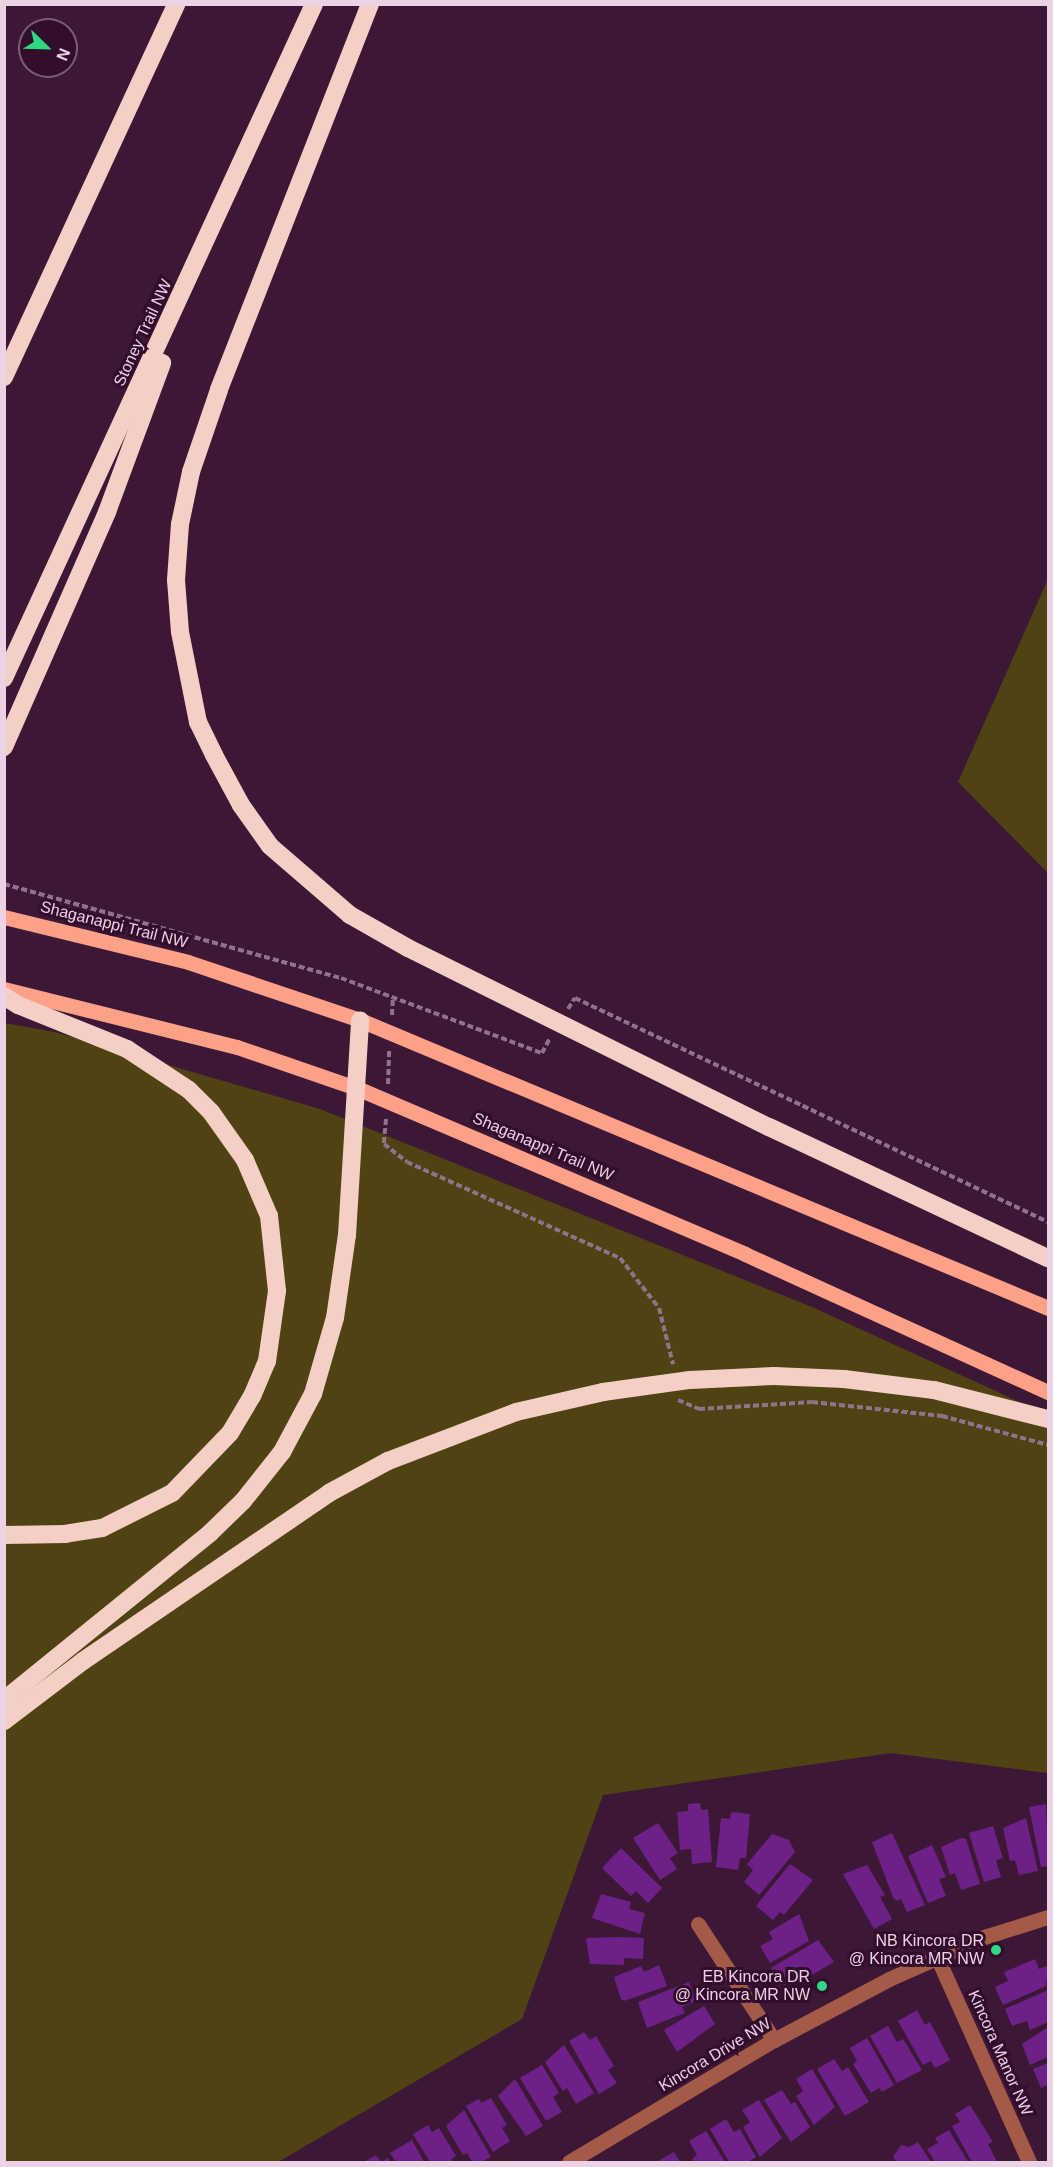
<!DOCTYPE html>
<html>
<head>
<meta charset="utf-8">
<style>
  body { margin:0 }
  #map { position:relative; width:1053px; height:2167px; overflow:hidden; background:#3d1836; font-family:Helvetica,sans-serif }
  div>[style] { position:absolute }
  [style*='--x'] { left:calc(var(--x)*1px); top:calc(var(--y)*1px); width:calc(var(--w)*1px); rotate:calc(var(--a)*1deg) }
  .green>* { inset:0; background:#4f4314 }
  .building>* { inset:0; background:#6d2188 }
  .path>* { height:4px; margin-top:-2px; transform-origin:0; background:repeating-linear-gradient(90deg,#92728b 0 6px,transparent 0 9px) }
  .minor>* { height:15px; margin:-7.5px; padding:0 7.5px; transform-origin:7.5px; border-radius:7.5px; background:#a45a47 }
  .major>* { height:15px; margin:-7.5px; padding:0 7.5px; transform-origin:7.5px; border-radius:7.5px; background:#fda088 }
  .highway>* { height:18px; margin:-9px; padding:0 9px; transform-origin:9px; border-radius:9px; background:#f5cfc5 }
  .dots>* { width:16px; height:16px; translate:-50% -50%; box-sizing:border-box; border:3px solid #330d2c; border-radius:50% }
  span { translate:-50% -50%; white-space:nowrap; text-align:center; line-height:1.15; -webkit-text-stroke:6px #330d2c; paint-order:stroke }
  .street-label { font-size:16px; color:#ecd2e5 }
  .poi-label { font-size:16px; color:#ecd2e5 }
  .right { translate:-100% -50%; text-align:right }
  .frame { position:absolute; inset:0; border:6px solid #ecd2e5; pointer-events:none }
  .north { position:absolute; left:18px; top:18px; width:60px; height:60px; box-sizing:border-box; background:#330d2c; border:2px solid #7d5c76; border-radius:50%; rotate:113deg; font-size:16px; font-weight:700; line-height:24px; text-align:center; color:#ecd2e5 }
  .north::after { content:''; display:block; margin:auto; width:21px; height:27px; background:#2fd883; clip-path:polygon(50% 0,100% 100%,50% 72%,0 100%) }
</style>
</head>
<body>
<div id="map">
  <div class="green">
    <i style="clip-path:polygon(1048px 579px,1048px 873px,958px 782px)"></i>
    <i style="clip-path:polygon(4px 1023px,55px 1032px,320px 1109px,812px 1307px,1048px 1415px,1048px 1773px,891px 1753px,603px 1795px,522px 2019px,278px 2162px,5px 2162px)"></i>
  </div>
  <div class="building">
    <i style="clip-path:polygon(700px 1803px,701px 1810px,708px 1809px,712px 1862px,692px 1864px,691px 1849px,680px 1850px,677px 1812px,688px 1811px,688px 1804px)"></i>
    <i style="clip-path:polygon(1046px 1804px,1048px 1866px,1041px 1867px,1029px 1807px)"></i>
    <i style="clip-path:polygon(731px 1812px,750px 1814px,746px 1858px,740px 1858px,738px 1870px,716px 1867px,721px 1818px,730px 1819px)"></i>
    <i style="clip-path:polygon(1026px 1818px,1038px 1871px,1019px 1875px,1015px 1860px,1010px 1861px,1003px 1828px)"></i>
    <i style="clip-path:polygon(658px 1823px,678px 1853px,670px 1858px,677px 1869px,660px 1880px,633px 1838px)"></i>
    <i style="clip-path:polygon(993px 1826px,1003px 1858px,996px 1860px,1001px 1877px,984px 1882px,969px 1833px)"></i>
    <i style="clip-path:polygon(892px 1833px,925px 1905px,907px 1912px,901px 1899px,896px 1901px,893px 1897px,872px 1842px)"></i>
    <i style="clip-path:polygon(772px 1834px,789px 1840px,795px 1852px,759px 1895px,744px 1882px,753px 1870px,747px 1864px)"></i>
    <i style="clip-path:polygon(961px 1838px,966px 1839px,980px 1884px,961px 1890px,955px 1873px,950px 1875px,941px 1847px)"></i>
    <i style="clip-path:polygon(932px 1845px,946px 1877px,939px 1879px,946px 1896px,928px 1903px,908px 1856px)"></i>
    <i style="clip-path:polygon(621px 1848px,662px 1888px,648px 1903px,636px 1891px,631px 1896px,602px 1868px)"></i>
    <i style="clip-path:polygon(790px 1864px,813px 1880px,784px 1915px,780px 1912px,773px 1920px,756px 1906px)"></i>
    <i style="clip-path:polygon(867px 1865px,885px 1895px,880px 1897px,892px 1919px,874px 1929px,843px 1874px)"></i>
    <i style="clip-path:polygon(601px 1894px,631px 1902px,629px 1909px,645px 1913px,640px 1934px,592px 1918px)"></i>
    <i style="clip-path:polygon(799px 1914px,809px 1941px,770px 1963px,760px 1946px,773px 1939px,769px 1932px)"></i>
    <i style="clip-path:polygon(620px 1937px,644px 1938px,643px 1959px,624px 1958px,624px 1965px,590px 1964px,586px 1938px)"></i>
    <i style="clip-path:polygon(818px 1940px,834px 1962px,798px 1983px,796px 1979px,782px 1987px,771px 1968px)"></i>
    <i style="clip-path:polygon(1035px 1959px,1039px 1969px,1047px 1966px,1048px 1969px,1046px 1986px,1003px 2005px,995px 1987px,1008px 1981px,1004px 1972px)"></i>
    <i style="clip-path:polygon(659px 1965px,667px 1986px,624px 2001px,621px 1999px,614px 1977px,641px 1966px,644px 1972px)"></i>
    <i style="clip-path:polygon(689px 1982px,697px 2001px,682px 2007px,685px 2013px,647px 2028px,638px 2002px)"></i>
    <i style="clip-path:polygon(1048px 1990px,1048px 2022px,1030px 2030px,1027px 2021px,1012px 2026px,1005px 2009px)"></i>
    <i style="clip-path:polygon(704px 2006px,715px 2024px,677px 2052px,664px 2030px)"></i>
    <i style="clip-path:polygon(917px 2010px,925px 2025px,930px 2022px,950px 2060px,935px 2068px,931px 2061px,923px 2065px,898px 2021px)"></i>
    <i style="clip-path:polygon(888px 2026px,897px 2042px,903px 2039px,922px 2070px,897px 2083px,870px 2036px)"></i>
    <i style="clip-path:polygon(1048px 2027px,1048px 2057px,1030px 2065px,1022px 2044px)"></i>
    <i style="clip-path:polygon(584px 2032px,590px 2040px,596px 2036px,614px 2066px,608px 2070px,617px 2083px,599px 2094px,569px 2041px)"></i>
    <i style="clip-path:polygon(867px 2038px,894px 2085px,882px 2092px,879px 2088px,871px 2093px,853px 2064px,857px 2061px,850px 2048px)"></i>
    <i style="clip-path:polygon(564px 2045px,594px 2093px,576px 2104px,567px 2088px,563px 2091px,545px 2062px)"></i>
    <i style="clip-path:polygon(834px 2059px,842px 2071px,848px 2067px,869px 2102px,845px 2116px,817px 2069px)"></i>
    <i style="clip-path:polygon(1048px 2063px,1048px 2085px,1041px 2088px,1033px 2069px)"></i>
    <i style="clip-path:polygon(542px 2065px,559px 2093px,553px 2097px,562px 2112px,546px 2121px,520px 2078px)"></i>
    <i style="clip-path:polygon(812px 2069px,835px 2107px,814px 2125px,796px 2096px,803px 2091px,796px 2079px)"></i>
    <i style="clip-path:polygon(515px 2079px,543px 2126px,526px 2136px,498px 2096px)"></i>
    <i style="clip-path:polygon(782px 2090px,791px 2104px,795px 2102px,810px 2127px,791px 2142px,764px 2100px)"></i>
    <i style="clip-path:polygon(491px 2098px,507px 2125px,502px 2128px,510px 2141px,493px 2152px,466px 2106px,479px 2099px,481px 2103px)"></i>
    <i style="clip-path:polygon(759px 2100px,782px 2138px,760px 2157px,743px 2127px,750px 2122px,742px 2110px)"></i>
    <i style="clip-path:polygon(970px 2105px,993px 2142px,988px 2144px,997px 2162px,972px 2162px,952px 2126px,960px 2122px,955px 2114px)"></i>
    <i style="clip-path:polygon(464px 2110px,491px 2157px,481px 2162px,472px 2162px,467px 2153px,463px 2155px,446px 2126px)"></i>
    <i style="clip-path:polygon(726px 2119px,734px 2132px,740px 2129px,756px 2157px,748px 2162px,729px 2162px,710px 2129px)"></i>
    <i style="clip-path:polygon(428px 2125px,432px 2132px,439px 2128px,456px 2156px,451px 2159px,453px 2162px,430px 2162px,413px 2134px)"></i>
    <i style="clip-path:polygon(949px 2130px,968px 2162px,935px 2162px,927px 2149px,938px 2143px,935px 2138px)"></i>
    <i style="clip-path:polygon(706px 2131px,725px 2162px,694px 2162px,692px 2159px,697px 2155px,689px 2141px)"></i>
    <i style="clip-path:polygon(412px 2140px,424px 2162px,396px 2162px,390px 2153px)"></i>
    <i style="clip-path:polygon(918px 2142px,931px 2162px,897px 2162px,893px 2157px,901px 2145px,909px 2147px)"></i>
    <i style="clip-path:polygon(674px 2152px,680px 2162px,656px 2162px)"></i>
    <i style="clip-path:polygon(376px 2155px,381px 2162px,388px 2158px,390px 2162px,364px 2162px)"></i>
  </div>
  <div class="path">
    <i style="--x:4;--y:884;--w:350;--a:15.6"></i>
    <i style="--x:341;--y:978;--w:215;--a:20.5"></i>
    <i style="--x:542;--y:1053;--w:17;--a:-62"></i>
    <i style="--x:568;--y:1009;--w:13;--a:-58"></i>
    <i style="--x:575;--y:998;--w:523;--a:25.34"></i>
    <i style="--x:392;--y:1015;--w:17;--a:-87"></i>
    <i style="--x:388;--y:1084;--w:34;--a:-88"></i>
    <i style="--x:386;--y:1119;--w:25;--a:95"></i>
    <i style="--x:384;--y:1144;--w:29;--a:38"></i>
    <i style="--x:407;--y:1162;--w:234;--a:24.3"></i>
    <i style="--x:620;--y:1258;--w:63;--a:52"></i>
    <i style="--x:659;--y:1308;--w:58;--a:76"></i>
    <i style="--x:678;--y:1400;--w:23;--a:23"></i>
    <i style="--x:699;--y:1409;--w:113;--a:-3.5"></i>
    <i style="--x:812;--y:1402;--w:131;--a:6.1"></i>
    <i style="--x:942;--y:1416;--w:110;--a:15.3"></i>
  </div>
  <div class="minor">
    <i style="--x:698;--y:1924;--w:139;--a:56.8"></i>
    <i style="--x:937;--y:1957;--w:225;--a:65.8"></i>
    <i style="--x:569;--y:2162;--w:239;--a:-30.8"></i>
    <i style="--x:774;--y:2040;--w:130;--a:-27.9"></i>
    <i style="--x:889;--y:1979;--w:104;--a:-23.9"></i>
    <i style="--x:984;--y:1937;--w:67;--a:-17.4"></i>
  </div>
  <div class="major">
    <i style="--x:4;--y:917;--w:189;--a:13.7"></i>
    <i style="--x:188;--y:962;--w:182;--a:18.6"></i>
    <i style="--x:360;--y:1020;--w:746;--a:22.71"></i>
    <i style="--x:4;--y:989;--w:240;--a:14"></i>
    <i style="--x:237;--y:1047;--w:129;--a:19"></i>
    <i style="--x:359;--y:1089;--w:420;--a:23.1"></i>
    <i style="--x:745;--y:1254;--w:333;--a:24.5"></i>
  </div>
  <div class="highway">
    <i style="--x:370;--y:4;--w:414;--a:111.4"></i>
    <i style="--x:219;--y:390;--w:87;--a:108.9"></i>
    <i style="--x:191;--y:472;--w:53;--a:101.9"></i>
    <i style="--x:180;--y:524;--w:56;--a:94.1"></i>
    <i style="--x:176;--y:580;--w:52;--a:85.6"></i>
    <i style="--x:180;--y:632;--w:92;--a:78.7"></i>
    <i style="--x:198;--y:722;--w:37;--a:64"></i>
    <i style="--x:214;--y:755;--w:57;--a:61.6"></i>
    <i style="--x:241;--y:805;--w:50;--a:54.7"></i>
    <i style="--x:270;--y:846;--w:106;--a:40.8"></i>
    <i style="--x:350;--y:915;--w:67;--a:29.6"></i>
    <i style="--x:408;--y:948;--w:403;--a:26.4"></i>
    <i style="--x:769;--y:1127;--w:308;--a:25.2"></i>
    <i style="--x:4;--y:377;--w:411;--a:-65.2"></i>
    <i style="--x:4;--y:678;--w:742;--a:-65.3"></i>
    <i style="--x:4;--y:747;--w:257;--a:-66.3"></i>
    <i style="--x:107;--y:512;--w:159;--a:-69.7"></i>
    <i style="--x:4;--y:996;--w:17;--a:33"></i>
    <i style="--x:18;--y:1005;--w:118;--a:22"></i>
    <i style="--x:127;--y:1049;--w:74;--a:33.5"></i>
    <i style="--x:189;--y:1090;--w:31;--a:45"></i>
    <i style="--x:211;--y:1112;--w:59;--a:54.7"></i>
    <i style="--x:245;--y:1160;--w:61;--a:66.8"></i>
    <i style="--x:269;--y:1216;--w:75;--a:83.9"></i>
    <i style="--x:277;--y:1291;--w:71;--a:98.1"></i>
    <i style="--x:267;--y:1361;--w:38;--a:113"></i>
    <i style="--x:252;--y:1396;--w:43;--a:120.7"></i>
    <i style="--x:230;--y:1433;--w:83;--a:134"></i>
    <i style="--x:172;--y:1493;--w:78;--a:153.4"></i>
    <i style="--x:102;--y:1528;--w:36;--a:171"></i>
    <i style="--x:66;--y:1534;--w:62;--a:179.1"></i>
    <i style="--x:4;--y:1700;--w:265;--a:-39"></i>
    <i style="--x:210;--y:1533;--w:46;--a:-44.1"></i>
    <i style="--x:243;--y:1501;--w:63;--a:-51.5"></i>
    <i style="--x:282;--y:1452;--w:66;--a:-61.9"></i>
    <i style="--x:313;--y:1394;--w:79;--a:-73.9"></i>
    <i style="--x:335;--y:1318;--w:84;--a:-81.8"></i>
    <i style="--x:347;--y:1235;--w:215;--a:-86.5"></i>
    <i style="--x:4;--y:1721;--w:99;--a:-37.2"></i>
    <i style="--x:83;--y:1661;--w:298;--a:-34.3"></i>
    <i style="--x:329;--y:1493;--w:67;--a:-28.5"></i>
    <i style="--x:388;--y:1461;--w:137;--a:-20.9"></i>
    <i style="--x:516;--y:1412;--w:89;--a:-12.9"></i>
    <i style="--x:603;--y:1392;--w:88;--a:-7.9"></i>
    <i style="--x:690;--y:1380;--w:84;--a:-2.7"></i>
    <i style="--x:774;--y:1376;--w:70;--a:2.5"></i>
    <i style="--x:844;--y:1379;--w:91;--a:7"></i>
    <i style="--x:934;--y:1390;--w:118;--a:14.3"></i>
  </div>
  <div class="dots">
    <i style="left:996px;top:1950px;background:#2fd883"></i>
    <i style="left:822px;top:1986px;background:#2fd883"></i>
  </div>
  <div class="street-label">
    <span style="left:143px;top:333px;rotate:-65deg">Stoney Trail NW</span>
    <span style="left:114px;top:925px;rotate:14deg">Shaganappi Trail NW</span>
    <span style="left:543px;top:1147px;rotate:23deg">Shaganappi Trail NW</span>
    <span style="left:1000px;top:2053px;rotate:66deg">Kincora Manor NW</span>
    <span style="left:715px;top:2055px;rotate:-31deg">Kincora Drive NW</span>
  </div>
  <div class="poi-label">
    <span class="right" style="left:984px;top:1950px">NB Kincora DR<br>@ Kincora MR NW</span>
    <span class="right" style="left:810px;top:1986px">EB Kincora DR<br>@ Kincora MR NW</span>
  </div>
  <div class="frame"></div>
  <div class="north">N</div>
</div>
</body>
</html>
